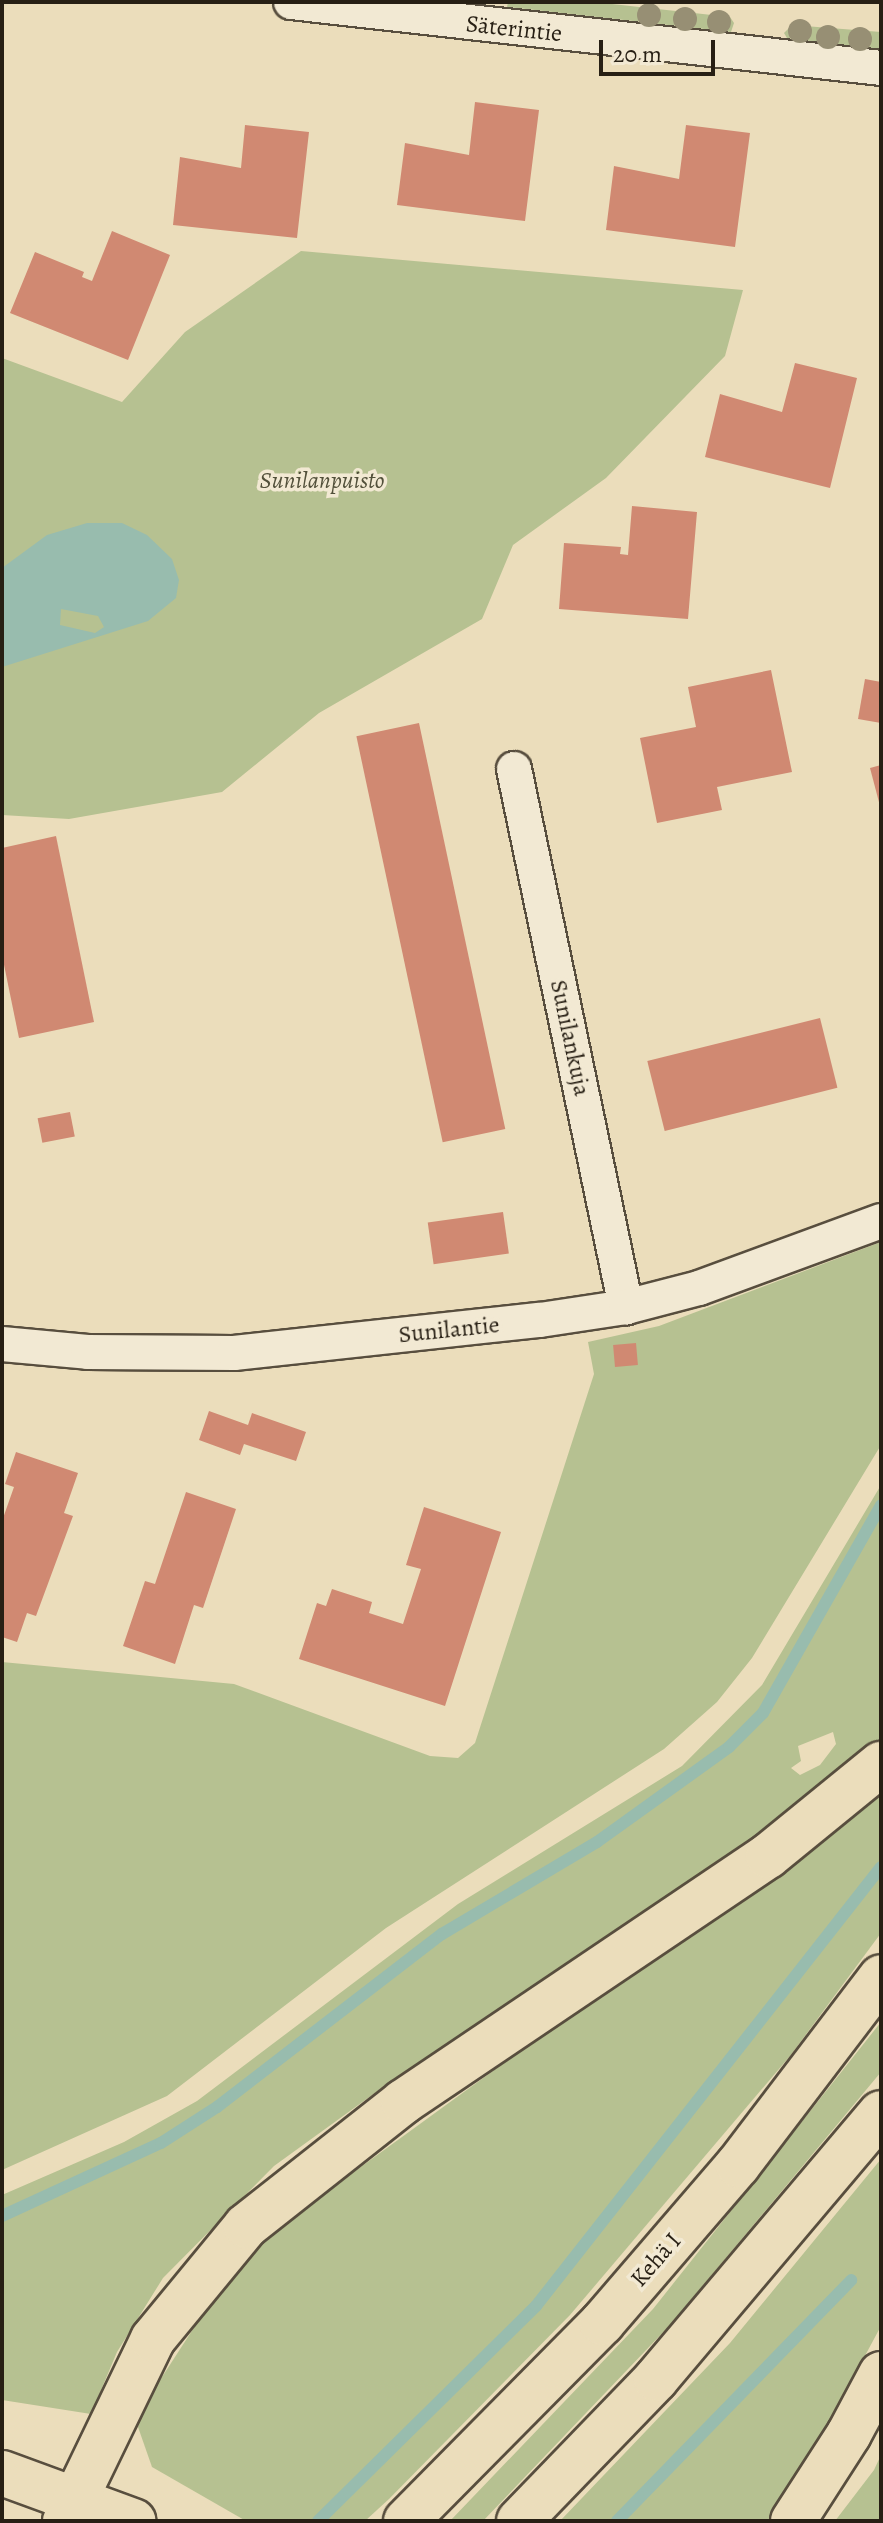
<!DOCTYPE html>
<html>
<head>
<meta charset="utf-8">
<style>
  body { margin:0 }
  #map { position:relative; width:883px; height:2523px; overflow:hidden; background:#ebddbb; font-family:Alegreya,serif }
  div>[style] { position:absolute }
  [style*='--x'] { left:calc(var(--x)*1px); top:calc(var(--y)*1px); width:calc(var(--w)*1px); rotate:calc(var(--a)*1deg) }
  .green>* { inset:0; background:#b6c191 }
  .water>* { inset:0; background:#98bcae }
  .stream>* { height:12px; margin:-6px; padding:0 6px; transform-origin:6px; border-radius:6px; background:#98bcae }
  .building>* { inset:0; background:#d08972; transform-origin:0 0 }
  .roads { filter:drop-shadow(2px 0 #584e3e) drop-shadow(-2px 0 #584e3e) drop-shadow(0 2px #584e3e) drop-shadow(0 -2px #584e3e) }
  .minor>* { height:34px; margin:-17px; padding:0 17px; transform-origin:17px; border-radius:17px; background:#f2e9d3 }
  .primary>* { height:44px; margin:-22px; padding:0 22px; transform-origin:22px; border-radius:22px; background:#ebddbb }
  .trunk>* { height:44px; margin:-22px; padding:0 22px; transform-origin:22px; border-radius:22px; background:#ebddbb }
  .trees>* { width:24px; height:24px; margin:-12px; border-radius:50%; background:#978f74 }
  span { translate:-50% -50%; white-space:nowrap; text-align:center; line-height:1.15; -webkit-text-stroke:7px #f2e9d3; paint-order:stroke }
  .street-label { font-size:24px; color:#271f14 }
  .park-label { font-size:24px; color:#52503a; font-style:italic }
  .frame { position:absolute; inset:0; border:4px solid #271f14; pointer-events:none }
  .scale { position:absolute; left:599px; top:40px; width:116px; height:36px; box-sizing:border-box; border:4px solid #271f14; border-top:0; padding-left:10px; font-size:24px; line-height:28px; white-space:nowrap; color:#271f14; -webkit-text-stroke:6px #f2e9d3; paint-order:stroke }
</style>
</head>
<body>
<div id="map">
  <div class="green">
    <i style="clip-path:polygon(508px 2px,594px 2px,730px 17px,734px 23px,731px 32px,507px 7px)"></i>
    <i style="clip-path:polygon(792px 25px,881px 32px,881px 50px,787px 38px,784px 33px)"></i>
    <i style="clip-path:polygon(301px 251px,743px 290px,725px 356px,606px 478px,513px 545px,482px 619px,319px 713px,222px 792px,69px 819px,2px 815px,2px 358px,122px 402px,185px 332px)"></i>
    <i style="clip-path:polygon(881px 1242px,881px 1445px,752px 1658px,717px 1702px,664px 1749px,386px 1928px,167px 2096px,2px 2170px,2px 1662px,234px 1684px,430px 1756px,458px 1758px,475px 1743px,594px 1374px,588px 1342px,659px 1326px)"></i>
    <i style="clip-path:polygon(evenodd,881px 1485px,881px 1741px,819px 1795px,679px 1895px,390px 2082px,274px 2166px,163px 2278px,117px 2352px,91px 2414px,2px 2400px,2px 2195px,124px 2142px,197px 2101px,458px 1904px,682px 1766px,762px 1685px,881px 1485px,833px 1732px,836px 1744px,820px 1765px,800px 1775px,791px 1768px,801px 1761px,798px 1746px,833px 1732px)"></i>
    <i style="clip-path:polygon(881px 1789px,881px 1933px,790px 2056px,570px 2315px,389px 2499px,365px 2521px,246px 2521px,152px 2467px,138px 2427px,140px 2411px,219px 2289px,285px 2222px)"></i>
    <i style="clip-path:polygon(881px 2022px,881px 2072px,670px 2325px,483px 2521px,450px 2521px,653px 2309px)"></i>
    <i style="clip-path:polygon(881px 2159px,881px 2326px,804px 2469px,768px 2521px,560px 2521px,730px 2343px)"></i>
    <i style="clip-path:polygon(881px 2455px,881px 2521px,835px 2521px,874px 2470px)"></i>
  </div>
  <div class="water">
    <i style="clip-path:polygon(evenodd,87px 523px,122px 523px,147px 535px,172px 559px,179px 580px,176px 598px,148px 621px,2px 667px,2px 568px,47px 535px,87px 523px,61px 609px,98px 616px,104px 627px,95px 633px,60px 625px,61px 609px)"></i>
  </div>
  <div class="stream">
    <i style="--x:2;--y:2216;--w:175;--a:-24.7"></i>
    <i style="--x:161;--y:2143;--w:67;--a:-32.7"></i>
    <i style="--x:217;--y:2107;--w:284;--a:-37.6"></i>
    <i style="--x:442;--y:1934;--w:180;--a:-30.7"></i>
    <i style="--x:597;--y:1842;--w:163;--a:-35.7"></i>
    <i style="--x:729;--y:1747;--w:48;--a:-45"></i>
    <i style="--x:763;--y:1713;--w:239;--a:-60.4"></i>
    <i style="--x:318;--y:2521;--w:306;--a:-44.6"></i>
    <i style="--x:536;--y:2306;--w:558;--a:-51.84"></i>
    <i style="--x:617;--y:2521;--w:336;--a:-45.8"></i>
  </div>
  <div class="building">
    <i style="clip-path:polygon(475px 102px,539px 110px,525px 221px,397px 205px,405px 143px,469px 155px)"></i>
    <i style="clip-path:polygon(245px 125px,309px 132px,297px 238px,173px 225px,180px 157px,241px 168px)"></i>
    <i style="clip-path:polygon(686px 125px,750px 133px,735px 247px,606px 230px,614px 166px,679px 179px)"></i>
    <i style="clip-path:polygon(112px 231px,170px 255px,128px 360px,10px 313px,35px 252px,84px 272px,82px 277px,92px 281px)"></i>
    <i style="clip-path:polygon(795px 363px,857px 378px,830px 488px,705px 457px,720px 394px,782px 412px)"></i>
    <i style="clip-path:polygon(632px 506px,697px 512px,688px 619px,559px 609px,564px 543px,621px 547px,620px 554px,628px 555px)"></i>
    <i style="clip-path:polygon(771px 670px,792px 772px,717px 787px,722px 810px,657px 823px,640px 738px,696px 727px,688px 687px)"></i>
    <i style="clip-path:polygon(865px 679px,881px 682px,881px 723px,858px 719px)"></i>
    <i style="left:419px;top:723px;width:415px;height:64px;rotate:78deg"></i>
    <i style="clip-path:polygon(881px 765px,881px 806px,880px 806px,870px 768px)"></i>
    <i style="clip-path:polygon(56px 836px,94px 1022px,19px 1038px,2px 955px,2px 848px)"></i>
    <i style="left:820px;top:1018px;width:72px;height:178px;rotate:76deg"></i>
    <i style="left:70px;top:1112px;width:25px;height:33px;rotate:79deg"></i>
    <i style="left:503px;top:1212px;width:42px;height:76px;rotate:82deg"></i>
    <i style="left:636px;top:1343px;width:22px;height:23px;rotate:85deg"></i>
    <i style="clip-path:polygon(209px 1411px,248px 1425px,252px 1413px,306px 1432px,296px 1461px,244px 1444px,240px 1455px,199px 1440px)"></i>
    <i style="clip-path:polygon(16px 1452px,78px 1473px,64px 1513px,73px 1516px,36px 1616px,27px 1613px,17px 1642px,2px 1637px,2px 1521px,14px 1487px,5px 1484px)"></i>
    <i style="clip-path:polygon(186px 1492px,236px 1509px,203px 1608px,194px 1605px,175px 1664px,123px 1646px,145px 1581px,155px 1584px)"></i>
    <i style="clip-path:polygon(424px 1507px,501px 1532px,445px 1706px,299px 1659px,317px 1603px,326px 1606px,332px 1589px,372px 1602px,369px 1613px,403px 1624px,421px 1569px,406px 1565px)"></i>
  </div>
  <div class="roads">
    <div class="minor">
      <i style="--x:291;--y:2;--w:594;--a:6.38"></i>
      <i style="--x:514;--y:769;--w:550;--a:78.24"></i>
      <i style="--x:2;--y:1344;--w:86;--a:5.3"></i>
      <i style="--x:88;--y:1352;--w:146;--a:0.4"></i>
      <i style="--x:234;--y:1353;--w:308;--a:-6.2"></i>
      <i style="--x:540;--y:1320;--w:87;--a:-8.6"></i>
      <i style="--x:626;--y:1307;--w:75;--a:-14.6"></i>
      <i style="--x:699;--y:1288;--w:194;--a:-20.2"></i>
    </div>
    <div class="primary">
      <i style="--x:2;--y:2473;--w:140;--a:20.1"></i>
    </div>
    <div class="trunk">
      <i style="--x:65;--y:2521;--w:202;--a:-64.2"></i>
      <i style="--x:153;--y:2339;--w:146;--a:-50.5"></i>
      <i style="--x:246;--y:2226;--w:200;--a:-38.3"></i>
      <i style="--x:403;--y:2102;--w:440;--a:-34"></i>
      <i style="--x:768;--y:1856;--w:146;--a:-39.2"></i>
      <i style="--x:406;--y:2521;--w:279;--a:-45.3"></i>
      <i style="--x:602;--y:2323;--w:208;--a:-49.3"></i>
      <i style="--x:738;--y:2165;--w:236;--a:-52.7"></i>
      <i style="--x:519;--y:2521;--w:197;--a:-46"></i>
      <i style="--x:656;--y:2379;--w:348;--a:-49.8"></i>
      <i style="--x:793;--y:2521;--w:103;--a:-57.2"></i>
      <i style="--x:849;--y:2434;--w:68;--a:-61.9"></i>
    </div>
  </div>
  <div class="trees">
    <i style="left:649px;top:15px"></i>
    <i style="left:685px;top:19px"></i>
    <i style="left:719px;top:22px"></i>
    <i style="left:800px;top:31px"></i>
    <i style="left:828px;top:37px"></i>
    <i style="left:860px;top:39px"></i>
  </div>
  <div class="street-label">
    <span style="left:514px;top:29px;rotate:6deg">Säterintie</span>
    <span style="left:570px;top:1038px;rotate:78deg">Sunilankuja</span>
    <span style="left:449px;top:1330px;rotate:-6deg">Sunilantie</span>
    <span style="left:656px;top:2260px;rotate:-49deg">Kehä I</span>
  </div>
  <div class="park-label">
    <span style="left:322px;top:481px">Sunilanpuisto</span>
  </div>
  <div class="frame"></div>
  <div class="scale">20 m</div>
</div>
</body>
</html>
